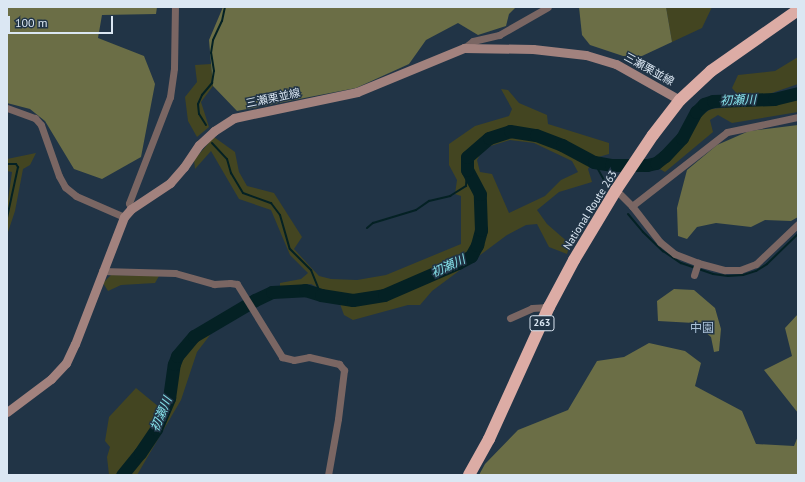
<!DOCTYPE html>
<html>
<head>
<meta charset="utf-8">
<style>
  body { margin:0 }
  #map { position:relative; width:805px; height:482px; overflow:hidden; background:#213446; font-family:"PT Sans","Noto Sans JP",sans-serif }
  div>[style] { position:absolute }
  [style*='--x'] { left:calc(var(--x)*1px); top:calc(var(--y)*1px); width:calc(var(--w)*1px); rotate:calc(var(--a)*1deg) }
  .green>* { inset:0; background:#434521 }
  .forest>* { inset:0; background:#6b6e46 }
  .stream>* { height:2px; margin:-1px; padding:0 1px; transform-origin:1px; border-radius:1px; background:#042124 }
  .river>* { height:13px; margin:-6.5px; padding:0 6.5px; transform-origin:6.5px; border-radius:6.5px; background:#042124 }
  .street>* { height:7px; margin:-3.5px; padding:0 3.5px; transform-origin:3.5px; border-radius:3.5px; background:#7a6663 }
  .secondary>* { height:9px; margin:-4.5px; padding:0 4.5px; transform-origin:4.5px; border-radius:4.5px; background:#a2827e }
  .highway>* { height:12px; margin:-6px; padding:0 6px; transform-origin:6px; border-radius:6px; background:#dcaca5 }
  span { translate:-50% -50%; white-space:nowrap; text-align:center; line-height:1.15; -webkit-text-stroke:3px #213446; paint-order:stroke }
  .shield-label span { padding:1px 3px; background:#213446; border:1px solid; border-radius:3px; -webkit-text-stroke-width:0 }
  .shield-label { font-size:10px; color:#dbe7f3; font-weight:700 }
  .street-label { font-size:11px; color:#dbe7f3 }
  .water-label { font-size:12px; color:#85e0e8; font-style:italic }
  .neighbourhood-label { font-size:12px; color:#aac1d8 }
  .frame { position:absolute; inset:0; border:8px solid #dbe7f3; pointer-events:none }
  .scale { position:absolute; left:8px; top:16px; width:105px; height:18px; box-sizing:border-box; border:2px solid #dbe7f3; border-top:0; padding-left:5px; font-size:12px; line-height:14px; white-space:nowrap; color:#dbe7f3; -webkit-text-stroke:3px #213446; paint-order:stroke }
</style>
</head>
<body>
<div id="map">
  <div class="green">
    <i style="clip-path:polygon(666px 7px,712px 7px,702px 28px,672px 42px)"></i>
    <i style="clip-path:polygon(798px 57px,798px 84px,766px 95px,738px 95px,732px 88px,738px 75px,775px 71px)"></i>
    <i style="clip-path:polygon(211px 64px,213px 86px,201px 102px,209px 127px,197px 137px,188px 121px,185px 97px,197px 82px,195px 65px)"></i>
    <i style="clip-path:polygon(evenodd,501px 89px,508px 90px,519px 103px,547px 115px,548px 124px,609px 143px,609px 154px,595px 158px,588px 169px,592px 182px,559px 192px,537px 210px,547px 224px,570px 244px,567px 254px,549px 247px,537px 224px,526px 225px,507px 235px,432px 291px,420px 305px,408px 305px,353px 320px,344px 315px,340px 304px,339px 294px,325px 291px,311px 284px,280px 287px,280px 283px,301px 279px,308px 273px,290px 255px,271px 210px,239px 199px,211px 151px,195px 169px,194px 160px,214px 137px,235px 152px,239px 172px,247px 186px,274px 193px,302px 237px,294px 249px,319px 276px,331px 279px,357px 280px,386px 275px,461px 244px,461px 196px,455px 194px,457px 180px,449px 165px,449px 144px,475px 126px,509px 116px,512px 109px,501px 89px,510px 140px,534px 143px,572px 161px,578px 172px,561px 180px,545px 196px,509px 213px,492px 174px,480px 172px,477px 160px,484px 148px,510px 140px)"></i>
    <i style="clip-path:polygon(798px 95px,798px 112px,732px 123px,718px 115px,710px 120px,713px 132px,665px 172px,658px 168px,685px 142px,697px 118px,711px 109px,775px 103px)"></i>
    <i style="clip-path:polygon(36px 153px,30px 165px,23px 169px,15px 211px,7px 235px,7px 207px,12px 172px,7px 171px,7px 159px)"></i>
    <i style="clip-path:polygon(111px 275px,159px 276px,155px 283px,121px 285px,108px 291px,103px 283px)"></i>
    <i style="clip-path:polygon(210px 335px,197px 352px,181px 400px,137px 475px,109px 475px,107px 457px,110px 447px,105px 441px,109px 417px,136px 388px,159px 407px,167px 409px,177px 381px,180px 357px,196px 339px)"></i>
  </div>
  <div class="forest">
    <i style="clip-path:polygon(7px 7px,157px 7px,156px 14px,102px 15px,98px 38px,144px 56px,155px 84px,141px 157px,102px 179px,74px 169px,45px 121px,30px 109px,7px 103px)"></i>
    <i style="clip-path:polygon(223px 7px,516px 7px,509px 14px,506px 26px,478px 35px,458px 23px,426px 40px,409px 64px,356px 88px,237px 111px,213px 86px,209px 40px)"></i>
    <i style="clip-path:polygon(579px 7px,666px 7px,672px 42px,642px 56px,623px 56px,590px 45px,582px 35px)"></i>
    <i style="clip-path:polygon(798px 125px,798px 217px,791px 221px,765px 220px,751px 227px,716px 223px,697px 227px,687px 239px,678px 236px,677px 208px,687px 170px,717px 145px,749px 131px)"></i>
    <i style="clip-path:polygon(674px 289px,694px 290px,715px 308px,721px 329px,719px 351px,714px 352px,711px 337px,694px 323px,658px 321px,657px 301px)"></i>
    <i style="clip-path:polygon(798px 314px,798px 413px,764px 370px,792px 356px,785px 328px)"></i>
    <i style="clip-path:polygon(649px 343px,685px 351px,701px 363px,695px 386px,742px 411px,756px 444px,794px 446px,798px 436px,798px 475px,479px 475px,485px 464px,518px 430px,568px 410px,597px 361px,624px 357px)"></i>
  </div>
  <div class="stream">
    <i style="--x:206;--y:125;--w:13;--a:-122"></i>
    <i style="--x:199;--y:114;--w:10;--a:-96"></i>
    <i style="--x:198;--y:104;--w:10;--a:-66"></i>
    <i style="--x:202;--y:95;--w:16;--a:-50"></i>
    <i style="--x:212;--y:83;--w:12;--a:-81"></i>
    <i style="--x:214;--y:71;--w:18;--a:-99"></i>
    <i style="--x:211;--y:53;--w:13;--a:-81"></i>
    <i style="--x:213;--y:40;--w:21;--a:-65"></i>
    <i style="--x:222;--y:21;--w:14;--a:-78"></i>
    <i style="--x:212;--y:143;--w:22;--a:47"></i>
    <i style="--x:227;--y:159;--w:15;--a:74"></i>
    <i style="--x:231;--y:173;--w:23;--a:59"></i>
    <i style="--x:243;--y:193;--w:30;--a:20"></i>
    <i style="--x:271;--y:203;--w:15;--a:53"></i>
    <i style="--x:280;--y:215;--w:35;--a:74"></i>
    <i style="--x:290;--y:249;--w:30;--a:45"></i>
    <i style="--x:311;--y:270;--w:27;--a:68"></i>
    <i style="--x:594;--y:162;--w:25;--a:61"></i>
    <i style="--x:7;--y:164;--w:9;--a:0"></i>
    <i style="--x:16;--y:164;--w:4;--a:56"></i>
    <i style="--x:18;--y:167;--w:52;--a:102.2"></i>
    <i style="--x:628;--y:214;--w:23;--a:50"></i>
    <i style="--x:643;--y:232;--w:28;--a:44"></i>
    <i style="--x:663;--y:251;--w:22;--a:34"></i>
    <i style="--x:681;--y:263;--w:34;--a:19"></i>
    <i style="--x:713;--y:274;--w:15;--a:8"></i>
    <i style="--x:728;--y:276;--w:15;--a:-4"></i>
    <i style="--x:743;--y:275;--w:14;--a:-17"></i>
    <i style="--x:756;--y:271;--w:13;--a:-32"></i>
    <i style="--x:767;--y:264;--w:43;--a:-44.1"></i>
    <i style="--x:367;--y:228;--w:8;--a:-40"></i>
    <i style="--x:373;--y:223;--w:45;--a:-16.8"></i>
    <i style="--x:416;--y:210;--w:16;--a:-35"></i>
    <i style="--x:429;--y:201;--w:22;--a:-13"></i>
    <i style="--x:450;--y:196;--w:19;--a:-32"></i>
    <i style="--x:466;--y:186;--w:16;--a:-86"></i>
  </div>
  <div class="river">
    <i style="--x:122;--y:475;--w:28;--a:-51"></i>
    <i style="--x:140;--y:453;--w:29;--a:-56"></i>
    <i style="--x:156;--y:429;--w:34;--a:-67"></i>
    <i style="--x:169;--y:398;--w:34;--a:-82"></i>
    <i style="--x:174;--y:364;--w:9;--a:-69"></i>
    <i style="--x:177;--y:356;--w:26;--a:-50"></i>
    <i style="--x:194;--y:336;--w:71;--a:-30.5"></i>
    <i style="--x:255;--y:300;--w:19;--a:-25"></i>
    <i style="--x:272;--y:292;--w:33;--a:-3"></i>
    <i style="--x:305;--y:290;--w:17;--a:17"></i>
    <i style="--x:321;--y:295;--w:32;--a:9"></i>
    <i style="--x:353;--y:300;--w:31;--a:-9"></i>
    <i style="--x:384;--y:295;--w:81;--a:-23.4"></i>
    <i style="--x:458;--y:263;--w:15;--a:-28"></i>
    <i style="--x:471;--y:256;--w:13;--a:-61"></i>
    <i style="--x:477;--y:245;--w:16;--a:-75"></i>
    <i style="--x:481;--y:230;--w:36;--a:-92"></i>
    <i style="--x:480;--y:194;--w:27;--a:-118"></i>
    <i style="--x:467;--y:170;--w:13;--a:-90"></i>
    <i style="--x:467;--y:157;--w:29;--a:-41"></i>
    <i style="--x:489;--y:138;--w:22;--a:-18"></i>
    <i style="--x:510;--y:131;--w:26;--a:9"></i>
    <i style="--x:536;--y:135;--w:28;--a:21"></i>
    <i style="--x:562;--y:145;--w:36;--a:28"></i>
    <i style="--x:594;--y:162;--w:17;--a:10"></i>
    <i style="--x:611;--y:165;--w:36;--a:0"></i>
    <i style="--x:647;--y:165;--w:9;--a:-13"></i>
    <i style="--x:656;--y:163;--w:11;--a:-38"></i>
    <i style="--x:665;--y:156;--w:25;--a:-47"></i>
    <i style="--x:682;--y:138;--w:30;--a:-62"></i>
    <i style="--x:696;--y:112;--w:11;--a:-45"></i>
    <i style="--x:704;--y:104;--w:9;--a:-18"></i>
    <i style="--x:713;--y:101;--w:61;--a:-1.9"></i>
    <i style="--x:774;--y:99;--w:25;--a:-14"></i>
  </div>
  <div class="street">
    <i style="--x:464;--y:48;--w:11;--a:-38"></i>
    <i style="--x:473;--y:41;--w:27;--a:-13"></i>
    <i style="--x:499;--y:35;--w:56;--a:-29.7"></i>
    <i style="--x:7;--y:108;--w:30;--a:20"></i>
    <i style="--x:35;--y:118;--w:9;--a:49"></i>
    <i style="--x:41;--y:125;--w:54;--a:70.6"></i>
    <i style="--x:59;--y:176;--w:13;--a:61"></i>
    <i style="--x:65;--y:187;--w:14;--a:39"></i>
    <i style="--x:76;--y:196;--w:52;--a:23.6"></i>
    <i style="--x:616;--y:190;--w:23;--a:45"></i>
    <i style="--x:632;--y:206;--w:46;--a:52.1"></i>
    <i style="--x:660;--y:242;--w:19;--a:39"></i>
    <i style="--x:675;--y:254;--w:25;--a:21"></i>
    <i style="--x:698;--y:263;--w:28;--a:15"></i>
    <i style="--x:725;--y:270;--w:15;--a:0"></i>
    <i style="--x:740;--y:270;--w:17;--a:-21"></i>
    <i style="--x:756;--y:264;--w:58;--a:-43.6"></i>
    <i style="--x:632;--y:206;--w:120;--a:-37.9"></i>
    <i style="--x:727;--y:132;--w:73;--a:-11.9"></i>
    <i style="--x:131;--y:209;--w:6;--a:-108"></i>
    <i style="--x:129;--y:203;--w:114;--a:-68.9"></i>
    <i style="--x:170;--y:97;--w:29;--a:-82"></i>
    <i style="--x:174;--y:68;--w:61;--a:-89.1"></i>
    <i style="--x:102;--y:271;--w:73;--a:1.6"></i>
    <i style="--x:175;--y:273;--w:41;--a:15.8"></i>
    <i style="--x:214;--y:284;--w:16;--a:-4"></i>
    <i style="--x:230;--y:283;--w:7;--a:8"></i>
    <i style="--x:237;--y:284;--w:86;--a:58.3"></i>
    <i style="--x:282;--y:357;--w:12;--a:14"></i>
    <i style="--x:294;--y:360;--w:15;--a:-11"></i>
    <i style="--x:309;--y:357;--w:31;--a:13"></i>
    <i style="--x:339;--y:364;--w:8;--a:50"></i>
    <i style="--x:344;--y:370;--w:49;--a:97"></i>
    <i style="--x:338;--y:419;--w:57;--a:100.1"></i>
    <i style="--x:694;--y:275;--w:13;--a:-72"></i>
    <i style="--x:510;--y:318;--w:24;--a:-24"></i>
    <i style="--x:532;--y:308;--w:17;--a:-3"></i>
  </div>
  <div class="secondary">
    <i style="--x:7;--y:412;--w:55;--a:-36.9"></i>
    <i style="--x:51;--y:379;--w:22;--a:-47"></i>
    <i style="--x:66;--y:363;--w:21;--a:-65"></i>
    <i style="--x:75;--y:344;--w:136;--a:-68.9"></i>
    <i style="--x:124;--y:217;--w:11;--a:-49"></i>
    <i style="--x:131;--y:209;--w:47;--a:-33.7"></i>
    <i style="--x:170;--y:183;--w:21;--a:-49"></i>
    <i style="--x:184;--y:167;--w:27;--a:-56"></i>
    <i style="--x:199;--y:145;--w:21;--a:-43"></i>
    <i style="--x:214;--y:131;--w:24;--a:-33"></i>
    <i style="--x:234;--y:118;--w:126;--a:-11.9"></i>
    <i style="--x:357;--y:92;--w:116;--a:-22.4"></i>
    <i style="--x:464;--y:48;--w:69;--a:0.8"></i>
    <i style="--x:533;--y:49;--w:53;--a:6.5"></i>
    <i style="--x:586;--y:55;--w:31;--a:17"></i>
    <i style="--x:616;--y:64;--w:73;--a:29.4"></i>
  </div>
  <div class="highway">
    <i style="--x:469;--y:475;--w:41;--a:-60.9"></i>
    <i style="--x:489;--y:439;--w:145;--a:-65.6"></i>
    <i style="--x:549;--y:307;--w:53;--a:-62"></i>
    <i style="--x:574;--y:260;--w:82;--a:-59"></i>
    <i style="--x:616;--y:190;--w:66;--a:-56.1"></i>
    <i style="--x:653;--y:135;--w:44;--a:-52.4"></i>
    <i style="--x:680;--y:100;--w:42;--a:-43.1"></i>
    <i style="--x:711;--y:71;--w:106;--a:-35"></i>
  </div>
  <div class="shield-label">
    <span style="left:542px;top:323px">263</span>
  </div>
  <div class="street-label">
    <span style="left:649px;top:69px;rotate:29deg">三瀬栗並線</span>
    <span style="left:273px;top:98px;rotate:-12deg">三瀬栗並線</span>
    <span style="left:590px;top:210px;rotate:-58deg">National Route 263</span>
  </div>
  <div class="water-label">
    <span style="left:738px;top:100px;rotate:-2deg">初瀬川</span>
    <span style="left:448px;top:266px;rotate:-25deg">初瀬川</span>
    <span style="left:161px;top:414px;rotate:-67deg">初瀬川</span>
  </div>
  <div class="neighbourhood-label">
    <span style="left:702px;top:328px">中園</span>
  </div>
  <div class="frame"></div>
  <div class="scale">100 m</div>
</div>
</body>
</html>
